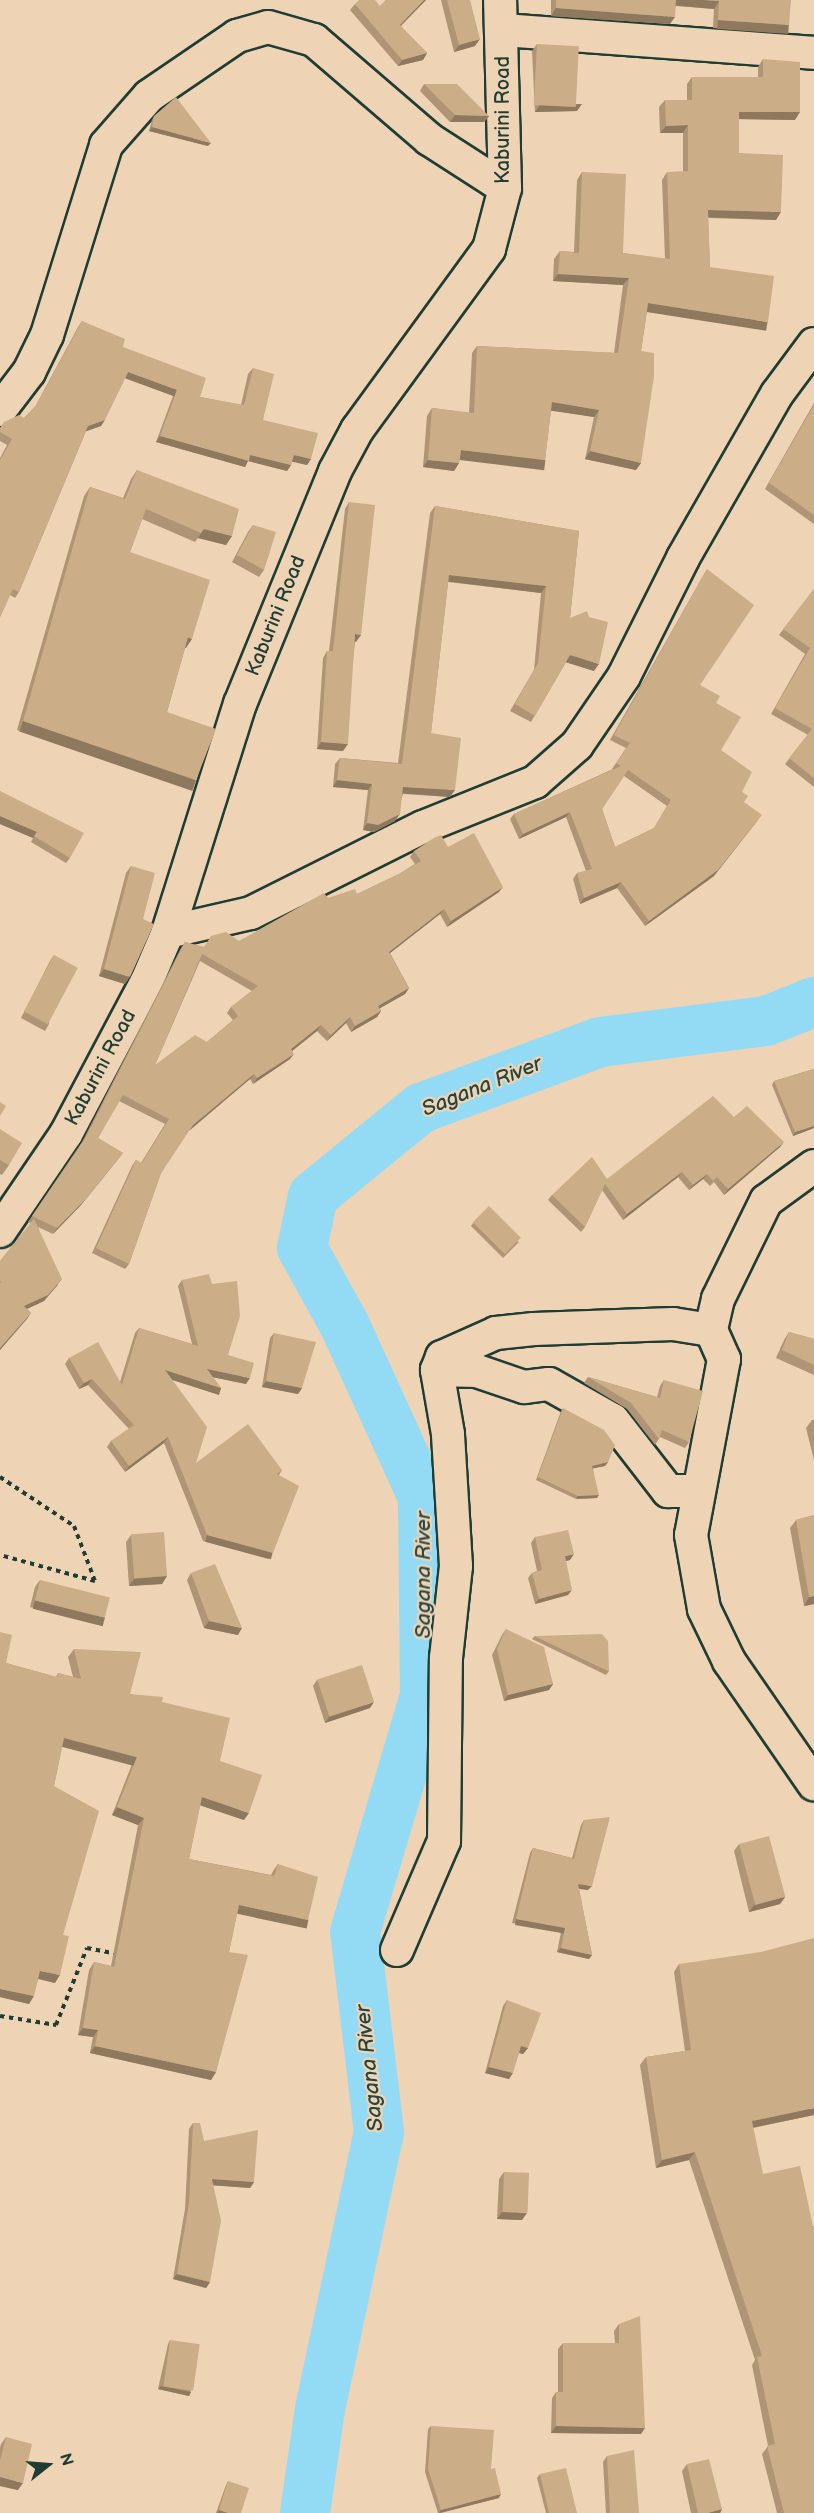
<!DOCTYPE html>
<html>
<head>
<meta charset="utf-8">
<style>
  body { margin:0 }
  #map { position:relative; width:814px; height:2513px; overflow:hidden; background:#eed3b5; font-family:"Balsamiq Sans",sans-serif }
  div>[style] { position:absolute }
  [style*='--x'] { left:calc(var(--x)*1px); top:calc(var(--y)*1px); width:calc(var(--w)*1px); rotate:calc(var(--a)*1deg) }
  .river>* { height:50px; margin:-25px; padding:0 25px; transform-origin:25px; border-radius:25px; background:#93dbf5 }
  .path>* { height:4px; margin-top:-2px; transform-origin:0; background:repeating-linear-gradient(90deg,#1f3d34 0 4.5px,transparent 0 9px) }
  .roads { filter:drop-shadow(2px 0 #1f3d34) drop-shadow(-2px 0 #1f3d34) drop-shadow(0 2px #1f3d34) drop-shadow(0 -2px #1f3d34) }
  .minor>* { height:32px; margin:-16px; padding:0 16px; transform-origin:16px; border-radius:16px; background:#eed3b5 }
  .wall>* { inset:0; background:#af9575 }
  .shaded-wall>* { inset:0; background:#8e795f; transform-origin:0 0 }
  .building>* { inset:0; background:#cbad88; transform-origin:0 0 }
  span { translate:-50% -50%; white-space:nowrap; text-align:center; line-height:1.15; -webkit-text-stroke:4.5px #eed3b5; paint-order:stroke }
  .street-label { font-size:20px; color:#1f3d34 }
  .water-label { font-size:21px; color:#25453e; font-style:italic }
  .north { position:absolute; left:18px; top:2435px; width:60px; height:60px; -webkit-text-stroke:4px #eed3b5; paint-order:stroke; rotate:73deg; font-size:16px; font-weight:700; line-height:24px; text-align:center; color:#1f3d34 }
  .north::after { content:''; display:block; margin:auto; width:21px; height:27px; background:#1f3d34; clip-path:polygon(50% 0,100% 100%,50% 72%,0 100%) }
</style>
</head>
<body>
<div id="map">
  <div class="river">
    <i style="--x:305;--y:2513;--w:105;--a:-81.8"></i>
    <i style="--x:320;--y:2409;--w:283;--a:-78"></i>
    <i style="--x:379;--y:2132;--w:201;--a:-96.8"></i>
    <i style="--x:355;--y:1932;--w:247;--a:-73.5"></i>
    <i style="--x:425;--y:1695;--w:198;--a:-90.6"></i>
    <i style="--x:423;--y:1497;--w:190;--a:-114.5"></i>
    <i style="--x:344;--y:1324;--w:87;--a:-118.9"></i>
    <i style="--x:302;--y:1248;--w:53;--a:-78.1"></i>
    <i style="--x:313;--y:1196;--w:139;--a:-39.2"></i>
    <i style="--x:421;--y:1108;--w:191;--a:-20.2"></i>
    <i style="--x:600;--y:1042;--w:167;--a:-7.2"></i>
    <i style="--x:766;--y:1021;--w:52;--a:-21.6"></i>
  </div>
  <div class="path">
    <i style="--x:0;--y:1477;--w:89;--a:33.5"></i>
    <i style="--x:74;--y:1526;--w:59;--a:69.1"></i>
    <i style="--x:95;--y:1581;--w:98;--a:-164.7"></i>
    <i style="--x:0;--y:2016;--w:57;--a:9.1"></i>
    <i style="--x:56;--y:2025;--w:83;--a:-68.1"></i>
    <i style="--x:87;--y:1948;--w:31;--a:11"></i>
  </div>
  <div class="roads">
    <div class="minor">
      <i style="--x:502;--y:30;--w:313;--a:4.2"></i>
      <i style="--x:0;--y:410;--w:48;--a:-52.7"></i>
      <i style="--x:29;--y:372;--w:41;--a:-64.1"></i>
      <i style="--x:47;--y:335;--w:199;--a:-72.7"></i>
      <i style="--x:106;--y:145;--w:65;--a:-48.7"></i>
      <i style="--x:149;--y:96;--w:107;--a:-34.3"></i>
      <i style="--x:237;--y:36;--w:32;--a:-16"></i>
      <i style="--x:268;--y:27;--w:48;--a:15.8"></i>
      <i style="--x:314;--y:40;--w:152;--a:40.7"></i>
      <i style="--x:429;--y:139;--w:90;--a:32.8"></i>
      <i style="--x:168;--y:932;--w:85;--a:-12.9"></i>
      <i style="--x:251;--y:913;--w:192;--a:-26.6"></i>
      <i style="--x:423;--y:827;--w:121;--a:-21.9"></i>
      <i style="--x:535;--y:782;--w:56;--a:-41.4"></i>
      <i style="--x:577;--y:745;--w:83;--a:-55.7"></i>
      <i style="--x:624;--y:676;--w:132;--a:-63.4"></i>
      <i style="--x:683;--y:558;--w:189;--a:-60.2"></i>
      <i style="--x:777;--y:394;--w:62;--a:-53.5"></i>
      <i style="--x:814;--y:1166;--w:59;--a:143.9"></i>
      <i style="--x:766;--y:1201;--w:109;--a:116.1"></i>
      <i style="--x:718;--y:1299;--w:32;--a:103"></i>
      <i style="--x:711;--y:1330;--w:32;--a:66"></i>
      <i style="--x:724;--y:1359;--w:179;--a:100.6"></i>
      <i style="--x:691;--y:1535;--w:75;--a:80"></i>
      <i style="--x:704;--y:1609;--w:58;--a:64.3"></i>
      <i style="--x:729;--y:1661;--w:150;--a:55.4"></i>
      <i style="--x:0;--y:1231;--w:117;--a:-55.8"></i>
      <i style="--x:66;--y:1134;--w:173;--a:-62.1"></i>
      <i style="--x:147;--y:981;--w:53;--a:-66.8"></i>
      <i style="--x:168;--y:932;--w:239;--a:-72.5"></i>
      <i style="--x:240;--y:704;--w:252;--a:-67.8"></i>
      <i style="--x:335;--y:471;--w:47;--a:-61.8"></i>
      <i style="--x:357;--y:430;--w:224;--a:-53.9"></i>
      <i style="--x:489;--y:249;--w:63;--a:-75.3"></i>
      <i style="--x:505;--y:188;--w:188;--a:-91.5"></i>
      <i style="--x:437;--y:1370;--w:40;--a:1.4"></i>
      <i style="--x:477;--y:1371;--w:50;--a:18.8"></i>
      <i style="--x:524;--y:1387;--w:25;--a:-7"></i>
      <i style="--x:549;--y:1384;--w:73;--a:29.4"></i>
      <i style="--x:613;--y:1420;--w:90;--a:52.2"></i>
      <i style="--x:668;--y:1491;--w:28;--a:0"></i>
      <i style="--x:397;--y:1950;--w:119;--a:-66.7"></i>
      <i style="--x:444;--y:1841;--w:183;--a:-89.4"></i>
      <i style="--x:446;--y:1658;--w:93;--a:-83.8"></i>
      <i style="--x:456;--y:1566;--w:132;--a:-93.5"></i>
      <i style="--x:448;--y:1434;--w:65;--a:-99.8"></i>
      <i style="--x:437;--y:1370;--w:14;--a:-69"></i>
      <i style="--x:442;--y:1357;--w:59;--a:-24"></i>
      <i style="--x:496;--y:1333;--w:38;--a:-6"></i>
      <i style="--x:534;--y:1329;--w:139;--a:-2.1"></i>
      <i style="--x:673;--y:1324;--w:38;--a:9"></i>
    </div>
  </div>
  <div class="wall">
    <i style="clip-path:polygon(386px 0,426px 0,400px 26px,427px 53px,423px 60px,398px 66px,350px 10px,355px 4px,380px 6px)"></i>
    <i style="clip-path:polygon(441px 0,470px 0,475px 46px,454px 52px)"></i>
    <i style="clip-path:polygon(551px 0,791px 0,784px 33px,713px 28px,714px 9px,676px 6px,670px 24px,551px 16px)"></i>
    <i style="clip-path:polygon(537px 44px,577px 111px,535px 112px,532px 51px)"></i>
    <i style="clip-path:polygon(763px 59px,795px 120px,739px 119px,739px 153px,776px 220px,708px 218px,710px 267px,763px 329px,647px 311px,641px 351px,641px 463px,636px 470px,585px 459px,594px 417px,551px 410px,545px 460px,540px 468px,460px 458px,459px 463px,454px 471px,423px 467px,427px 416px,432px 408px,469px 413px,472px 353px,477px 346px,614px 353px,623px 285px,553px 281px,554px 259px,560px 251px,574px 252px,577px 180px,582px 172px,623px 253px,665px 259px,662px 180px,667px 172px,683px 172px,683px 133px,660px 133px,659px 107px,665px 100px,687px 100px,687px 84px,692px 77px,758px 77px,758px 67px)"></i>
    <i style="clip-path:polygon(424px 84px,489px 116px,484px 122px,450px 122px,420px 91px)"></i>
    <i style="clip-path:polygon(154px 116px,208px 146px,149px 131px,152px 120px)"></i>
    <i style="clip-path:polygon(82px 321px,200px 397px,241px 405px,248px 374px,253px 368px,263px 420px,311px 459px,307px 465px,292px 461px,291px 465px,287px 471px,248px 461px,245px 467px,156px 442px,173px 396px,125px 378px,101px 426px,86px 431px,19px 592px,15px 598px,10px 595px,0 617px,0 458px,7px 445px,0 441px,0 428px,24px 418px,35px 407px,78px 327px)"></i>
    <i style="clip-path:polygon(814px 403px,814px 524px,765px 489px)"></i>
    <i style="clip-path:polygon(137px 470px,232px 536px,226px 545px,198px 538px,195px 542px,142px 519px,130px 552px,186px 648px,185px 648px,167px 712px,196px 780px,189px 789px,17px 730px,84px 496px,90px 487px,123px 498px,131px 479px)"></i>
    <i style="clip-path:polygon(349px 502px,361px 635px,355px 642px,343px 751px,317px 749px,323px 658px,327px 651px,329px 651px,345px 509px)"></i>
    <i style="clip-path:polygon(435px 506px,579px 531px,570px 618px,589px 617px,594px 671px,566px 662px,531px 722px,510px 711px,534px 670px,541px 593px,448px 582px,431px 733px,450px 797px,403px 794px,395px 821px,374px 832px,363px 830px,368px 790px,333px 787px,335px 764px,340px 758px,398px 763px,430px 513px)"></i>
    <i style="clip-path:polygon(253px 525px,264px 570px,259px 577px,232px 562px,248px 532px)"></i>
    <i style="clip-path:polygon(evenodd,707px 569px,700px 685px,716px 703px,721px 750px,742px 792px,744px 802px,714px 876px,645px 926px,617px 888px,580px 904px,573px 879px,577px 873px,586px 871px,566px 817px,519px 839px,510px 819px,514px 814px,613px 769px,612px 769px,626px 748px,610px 740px,707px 569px,624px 776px,667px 806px,654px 828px,615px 847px,602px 809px,624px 776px)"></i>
    <i style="clip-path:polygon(814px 589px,814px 787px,785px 764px,808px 735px,771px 714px,805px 654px,779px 635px)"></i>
    <i style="clip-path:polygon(0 791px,70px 858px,66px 863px,31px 842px,33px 838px,0 824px)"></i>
    <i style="clip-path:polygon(evenodd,448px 847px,499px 892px,447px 927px,440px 914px,390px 953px,409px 988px,405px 994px,380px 1008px,381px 1011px,377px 1017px,351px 1032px,346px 1023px,327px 1041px,317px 1031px,292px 1051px,290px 1059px,253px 1084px,250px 1079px,189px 1130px,161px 1173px,129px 1264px,125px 1269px,92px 1253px,132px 1166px,136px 1160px,141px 1163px,165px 1124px,119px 1101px,98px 1138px,123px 1153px,81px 1205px,53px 1234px,38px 1227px,58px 1285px,44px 1301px,27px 1309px,31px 1313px,0 1350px,0 1261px,31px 1223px,28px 1222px,82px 1142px,181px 948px,185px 942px,203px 947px,239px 941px,328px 898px,357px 894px,399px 874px,415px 864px,410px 857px,414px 851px,448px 847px,200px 961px,252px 991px,231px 1007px,227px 1013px,233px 1020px,207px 1042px,155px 1065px,200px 961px)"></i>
    <i style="clip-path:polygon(131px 866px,125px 984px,99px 976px,126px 873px)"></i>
    <i style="clip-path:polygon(54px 955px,49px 1024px,45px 1031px,21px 1018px,50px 961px)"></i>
    <i style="clip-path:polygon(814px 1069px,814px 1128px,793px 1136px,772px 1085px,774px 1081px)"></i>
    <i style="clip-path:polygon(734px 1117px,780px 1147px,724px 1195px,714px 1182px,710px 1186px,703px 1179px,689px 1190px,678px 1177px,623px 1220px,602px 1190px,585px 1227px,581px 1232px,548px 1200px,552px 1195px,607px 1179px)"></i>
    <i style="clip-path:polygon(0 1129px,9px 1165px,2px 1175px,0 1174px)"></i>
    <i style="clip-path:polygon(473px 1223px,519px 1242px,503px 1258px,471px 1226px)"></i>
    <i style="clip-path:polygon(182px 1280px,246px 1384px,213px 1377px,221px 1388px,217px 1394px,172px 1380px,196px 1463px,282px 1470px,279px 1475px,268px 1559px,203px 1541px,164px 1443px,125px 1472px,107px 1447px,111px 1441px,129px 1429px,88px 1385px,79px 1389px,65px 1364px,69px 1358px,120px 1382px,135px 1333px,139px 1328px,192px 1344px,178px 1286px)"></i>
    <i style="clip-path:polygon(789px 1332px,814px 1339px,814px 1375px,776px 1358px,784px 1340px)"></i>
    <i style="clip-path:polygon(274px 1333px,302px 1388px,298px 1394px,262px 1387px,270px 1338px)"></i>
    <i style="clip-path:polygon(588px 1377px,657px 1397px,660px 1386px,664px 1380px,689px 1442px,685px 1448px,660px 1437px,655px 1445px,627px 1409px,584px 1383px)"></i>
    <i style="clip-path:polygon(563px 1408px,608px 1462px,605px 1466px,593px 1468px,597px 1498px,576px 1499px,536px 1480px,561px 1411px)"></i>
    <i style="clip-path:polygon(812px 1420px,814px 1420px,814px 1460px,806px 1428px)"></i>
    <i style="clip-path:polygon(814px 1515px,814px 1604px,804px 1606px,790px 1528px,796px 1520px)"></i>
    <i style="clip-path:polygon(131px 1535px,167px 1576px,162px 1584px,129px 1586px,126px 1542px)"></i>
    <i style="clip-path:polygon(535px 1537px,570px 1560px,566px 1561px,568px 1595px,535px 1604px,528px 1578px,532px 1573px,537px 1571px,531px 1543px)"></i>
    <i style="clip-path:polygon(191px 1573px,238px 1635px,204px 1628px,187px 1580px)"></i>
    <i style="clip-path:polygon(40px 1580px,105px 1618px,100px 1625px,30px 1607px,35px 1587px)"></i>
    <i style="clip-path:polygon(506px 1629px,553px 1684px,549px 1690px,504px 1701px,492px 1655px,502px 1635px)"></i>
    <i style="clip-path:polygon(0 1632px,6px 1663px,56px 1677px,58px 1673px,73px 1677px,68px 1657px,74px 1649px,130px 1694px,162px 1702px,220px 1761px,244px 1820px,200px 1805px,189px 1859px,271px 1875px,273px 1871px,278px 1864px,303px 1927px,237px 1913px,229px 1952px,216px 2072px,211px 2080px,90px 2053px,93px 2037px,78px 2035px,89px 1970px,94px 1962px,111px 1966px,138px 1825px,112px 1815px,132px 1764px,62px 1746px,54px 1786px,63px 1935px,55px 1983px,38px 1979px,29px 2004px,0 1997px)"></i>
    <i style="clip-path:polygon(535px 1636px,609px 1671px,606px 1675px,532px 1639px)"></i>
    <i style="clip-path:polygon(317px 1680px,370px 1708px,325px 1723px,313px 1686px)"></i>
    <i style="clip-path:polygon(584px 1820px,588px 1890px,579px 1889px,592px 1955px,589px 1959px,557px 1952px,561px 1932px,512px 1923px,530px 1853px,533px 1848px,572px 1858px,581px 1825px)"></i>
    <i style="clip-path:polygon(739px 1844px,785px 1897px,780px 1904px,749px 1912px,734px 1851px)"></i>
    <i style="clip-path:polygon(679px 1964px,814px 2115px,753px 2128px,814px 2513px,777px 2513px,762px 2454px,768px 2446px,752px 2365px,755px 2360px,689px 2160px,656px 2168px,640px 2065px,646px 2057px,685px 2051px,674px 1972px)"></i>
    <i style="clip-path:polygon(507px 2000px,528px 2048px,523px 2054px,519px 2053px,509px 2079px,485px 2073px,503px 2006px)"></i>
    <i style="clip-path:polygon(193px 2123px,204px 2141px,254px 2182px,250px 2188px,213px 2185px,210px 2282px,206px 2288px,173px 2279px,185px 2209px,189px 2129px)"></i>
    <i style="clip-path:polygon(504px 2172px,522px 2220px,497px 2219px,499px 2179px)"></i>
    <i style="clip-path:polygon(619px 2324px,641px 2434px,551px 2433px,552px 2398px,556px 2392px,558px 2392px,558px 2349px,563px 2343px,615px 2343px,614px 2331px)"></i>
    <i style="clip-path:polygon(170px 2340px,191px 2392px,189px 2396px,158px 2389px,168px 2344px)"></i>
    <i style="clip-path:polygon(431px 2426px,491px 2469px,499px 2498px,441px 2513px,438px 2513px,425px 2472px,428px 2429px)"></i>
    <i style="clip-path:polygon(6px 2437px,18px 2490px,0 2486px,0 2448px,1px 2444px)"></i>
    <i style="clip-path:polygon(607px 2456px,639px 2513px,606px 2513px,603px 2462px)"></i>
    <i style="clip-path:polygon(687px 2464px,722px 2509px,720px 2513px,691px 2513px,682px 2471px)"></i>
    <i style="clip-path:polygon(540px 2474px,577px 2513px,546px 2513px,537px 2478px)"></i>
    <i style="clip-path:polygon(228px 2481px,241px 2513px,216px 2513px,226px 2485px)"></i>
  </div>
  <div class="shaded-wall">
    <i style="clip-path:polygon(424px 0,426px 0,395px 32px,400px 25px)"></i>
    <i style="clip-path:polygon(674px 0,704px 0,719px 1px,714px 9px,671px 5px)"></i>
    <i style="clip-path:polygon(556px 8px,675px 17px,670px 24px,551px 16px)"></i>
    <i style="left:718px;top:20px;width:71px;height:9px;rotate:4deg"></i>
    <i style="clip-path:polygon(480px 39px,475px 46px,454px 52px,459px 45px)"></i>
    <i style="clip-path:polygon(427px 53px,423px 60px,398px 66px,402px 60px)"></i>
    <i style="clip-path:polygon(582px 104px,577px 111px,535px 112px,540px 105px)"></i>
    <i style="clip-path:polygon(739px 112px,800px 112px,795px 120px,734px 119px)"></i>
    <i style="clip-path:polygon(455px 115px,489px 116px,484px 122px,450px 122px)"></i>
    <i style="clip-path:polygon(688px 125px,683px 133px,660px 133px,666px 126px)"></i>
    <i style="clip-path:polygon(152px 127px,211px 143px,208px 146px,149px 131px)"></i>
    <i style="clip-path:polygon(708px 210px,781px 212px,776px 220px,703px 217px)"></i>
    <i style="clip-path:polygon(558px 274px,629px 278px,623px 285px,553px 281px)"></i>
    <i style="left:648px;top:303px;width:121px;height:9px;rotate:9deg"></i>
    <i style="left:128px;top:372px;width:52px;height:7px;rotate:20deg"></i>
    <i style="clip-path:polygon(552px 402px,599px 410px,594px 417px,546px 410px)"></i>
    <i style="clip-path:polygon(105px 420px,101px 426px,84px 432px,88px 426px)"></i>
    <i style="clip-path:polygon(160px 436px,250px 455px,291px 465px,287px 471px,248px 461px,245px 467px,156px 442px)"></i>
    <i style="left:461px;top:450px;width:85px;height:10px;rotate:7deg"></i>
    <i style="clip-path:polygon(590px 451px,641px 463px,636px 470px,585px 459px)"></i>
    <i style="clip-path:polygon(294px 455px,311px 459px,307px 465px,289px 461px)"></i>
    <i style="clip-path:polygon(428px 460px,459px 463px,454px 471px,423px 467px)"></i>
    <i style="clip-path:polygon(204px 529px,232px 536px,226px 545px,198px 538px)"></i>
    <i style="clip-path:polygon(449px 575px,546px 586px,541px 593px,444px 581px)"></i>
    <i style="clip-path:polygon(355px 634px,361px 635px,356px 642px,350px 641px)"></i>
    <i style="clip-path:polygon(188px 637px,192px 639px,186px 648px,181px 646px)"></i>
    <i style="clip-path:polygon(570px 655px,599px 664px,594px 671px,565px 662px)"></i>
    <i style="left:23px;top:721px;width:183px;height:11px;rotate:19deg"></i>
    <i style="clip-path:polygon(321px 742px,348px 744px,343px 751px,317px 749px)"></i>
    <i style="clip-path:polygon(337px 780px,372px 784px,368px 790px,333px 787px)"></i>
    <i style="clip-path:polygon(403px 787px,455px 790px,450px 797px,399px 793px)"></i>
    <i style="clip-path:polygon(570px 812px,566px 817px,519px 839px,523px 834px)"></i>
    <i style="clip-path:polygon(400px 814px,395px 821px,374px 832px,363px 830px,367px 823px)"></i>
    <i style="clip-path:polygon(0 816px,37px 832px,33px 838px,0 824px)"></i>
    <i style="clip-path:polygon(758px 820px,714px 876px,645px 926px,649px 921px)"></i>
    <i style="clip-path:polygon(621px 882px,617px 888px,580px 904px,584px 898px)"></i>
    <i style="clip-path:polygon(503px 887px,499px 892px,447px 927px,451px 921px)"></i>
    <i style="clip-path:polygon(444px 909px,440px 914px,385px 957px,389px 952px)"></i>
    <i style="clip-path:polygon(104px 969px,130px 977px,125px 984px,99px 976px)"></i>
    <i style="clip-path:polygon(409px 988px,405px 994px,375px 1011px,378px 1006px)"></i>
    <i style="clip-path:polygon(381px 1011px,377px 1017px,351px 1032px,355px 1026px)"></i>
    <i style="clip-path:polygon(350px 1017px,346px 1023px,327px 1041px,331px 1035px)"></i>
    <i style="clip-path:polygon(321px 1025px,317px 1031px,287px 1055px,291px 1049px)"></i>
    <i style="clip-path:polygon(294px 1054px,290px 1059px,253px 1084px,257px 1078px)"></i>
    <i style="clip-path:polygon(254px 1074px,250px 1079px,189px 1131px,193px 1125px)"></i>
    <i style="clip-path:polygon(814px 1126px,814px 1128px,793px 1136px,795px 1132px)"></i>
    <i style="clip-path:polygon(784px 1142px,780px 1147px,724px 1195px,728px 1189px)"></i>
    <i style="clip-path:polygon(123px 1153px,81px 1205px,53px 1234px,57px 1228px)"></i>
    <i style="clip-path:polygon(682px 1172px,678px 1177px,623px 1220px,627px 1214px)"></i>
    <i style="clip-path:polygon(707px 1174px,703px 1179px,689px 1190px,693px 1185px)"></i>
    <i style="clip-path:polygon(62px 1279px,44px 1301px,20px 1312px,24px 1306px)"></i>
    <i style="clip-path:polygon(31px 1313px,27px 1319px,0 1350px,0 1348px)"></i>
    <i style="clip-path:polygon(207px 1369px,250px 1378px,246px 1384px,202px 1375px)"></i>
    <i style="left:165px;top:1370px;width:59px;height:7px;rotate:18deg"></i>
    <i style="clip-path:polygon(92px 1379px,88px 1385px,79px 1389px,84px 1383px)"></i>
    <i style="clip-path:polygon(266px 1381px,302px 1388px,298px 1394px,262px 1387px)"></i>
    <i style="clip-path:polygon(168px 1437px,164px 1443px,125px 1472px,129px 1466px)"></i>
    <i style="clip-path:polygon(608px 1462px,605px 1466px,590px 1469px,592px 1466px)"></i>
    <i style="clip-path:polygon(599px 1495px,597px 1498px,576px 1499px,578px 1496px)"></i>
    <i style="left:207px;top:1535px;width:68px;height:7px;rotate:15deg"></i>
    <i style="clip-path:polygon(574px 1554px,570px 1560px,562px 1562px,565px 1556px)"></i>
    <i style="clip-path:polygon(167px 1576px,162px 1584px,129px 1586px,134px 1579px)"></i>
    <i style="clip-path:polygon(572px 1590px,568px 1595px,535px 1604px,539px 1599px)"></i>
    <i style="clip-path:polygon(814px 1596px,814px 1604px,804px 1606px,809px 1597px)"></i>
    <i style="left:35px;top:1600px;width:72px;height:9px;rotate:14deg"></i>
    <i style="clip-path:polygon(209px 1621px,242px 1628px,238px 1635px,204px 1628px)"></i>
    <i style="clip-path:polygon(553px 1684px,549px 1690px,504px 1701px,508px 1695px)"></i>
    <i style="clip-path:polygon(374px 1702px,370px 1708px,325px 1723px,329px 1717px)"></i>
    <i style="left:64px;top:1738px;width:75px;height:9px;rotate:15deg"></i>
    <i style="clip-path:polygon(202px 1797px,249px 1813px,244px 1820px,196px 1804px)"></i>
    <i style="clip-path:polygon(117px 1807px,144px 1818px,138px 1825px,112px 1815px)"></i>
    <i style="clip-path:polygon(578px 1884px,592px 1886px,588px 1890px,575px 1888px)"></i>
    <i style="clip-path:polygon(785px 1897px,780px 1904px,749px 1912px,754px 1905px)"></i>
    <i style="left:239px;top:1905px;width:71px;height:9px;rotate:12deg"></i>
    <i style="left:516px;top:1919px;width:50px;height:6px;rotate:10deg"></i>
    <i style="clip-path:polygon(561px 1948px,592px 1955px,589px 1959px,557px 1952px)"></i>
    <i style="clip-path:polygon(40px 1971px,60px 1975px,55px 1983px,35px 1978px)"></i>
    <i style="clip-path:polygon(0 1989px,34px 1996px,29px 2004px,0 1997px)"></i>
    <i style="clip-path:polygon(83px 2028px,98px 2030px,93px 2037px,78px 2035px)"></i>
    <i style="clip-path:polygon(95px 2046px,216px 2072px,211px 2080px,90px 2053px)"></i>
    <i style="clip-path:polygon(521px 2046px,528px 2048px,523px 2054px,516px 2052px)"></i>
    <i style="clip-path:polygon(489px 2067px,513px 2073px,509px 2079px,485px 2073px)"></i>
    <i style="clip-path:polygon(814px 2108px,814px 2115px,746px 2129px,752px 2121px)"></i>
    <i style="clip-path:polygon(695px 2152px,689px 2160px,656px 2168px,662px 2160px)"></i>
    <i style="clip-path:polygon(212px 2179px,254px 2182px,250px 2188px,208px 2185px)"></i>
    <i style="clip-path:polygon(502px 2212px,527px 2213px,522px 2220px,497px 2219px)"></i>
    <i style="clip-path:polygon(177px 2274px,210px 2282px,206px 2288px,173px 2279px)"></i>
    <i style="clip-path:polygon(161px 2386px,191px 2392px,189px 2396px,158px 2389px)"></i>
    <i style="clip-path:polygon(556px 2426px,645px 2428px,641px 2434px,551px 2433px)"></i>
    <i style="clip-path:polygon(0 2477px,23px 2483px,18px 2490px,0 2486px)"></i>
    <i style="clip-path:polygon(501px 2494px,499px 2498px,439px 2513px,441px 2510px)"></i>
    <i style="clip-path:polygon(722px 2509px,720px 2513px,708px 2513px)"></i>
    <i style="clip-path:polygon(219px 2510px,228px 2513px,217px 2513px)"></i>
  </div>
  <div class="building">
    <i style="clip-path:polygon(359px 0,375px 0,380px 6px,386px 0,424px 0,400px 25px,427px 53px,402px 60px,355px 4px)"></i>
    <i style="clip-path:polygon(447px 0,470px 0,480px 39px,459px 45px)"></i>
    <i style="clip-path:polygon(556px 0,676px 0,675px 17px,556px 8px)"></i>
    <i style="clip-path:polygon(704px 0,791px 0,789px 25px,718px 20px,719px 1px)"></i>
    <i style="left:537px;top:44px;width:42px;height:61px;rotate:3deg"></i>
    <i style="clip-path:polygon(763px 59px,800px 62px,800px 112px,739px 112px,739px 153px,783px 155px,781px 212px,708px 210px,710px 267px,774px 276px,768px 322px,648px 303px,641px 351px,654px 353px,654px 376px,641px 463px,590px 451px,599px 410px,552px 402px,545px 460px,461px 450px,459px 463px,428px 460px,432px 408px,474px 413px,477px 346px,618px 353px,629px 278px,558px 274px,560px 251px,579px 253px,582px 172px,626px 174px,623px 253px,670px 259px,667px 172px,688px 171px,688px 125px,666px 126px,665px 100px,692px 100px,692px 77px,763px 77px)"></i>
    <i style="clip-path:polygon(424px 84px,457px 84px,489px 116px,455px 115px)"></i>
    <i style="clip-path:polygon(176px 97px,211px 143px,152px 127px,154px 116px)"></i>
    <i style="clip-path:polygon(82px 321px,125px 339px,123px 347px,206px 378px,200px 397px,244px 405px,253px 368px,274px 374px,263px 420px,318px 433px,311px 459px,294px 455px,291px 465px,250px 455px,249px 461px,160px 436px,177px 390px,128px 372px,105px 420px,88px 426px,19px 592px,13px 589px,0 617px,0 460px,12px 439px,0 432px,0 428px,4px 422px,19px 415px,24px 418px,37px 404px)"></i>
    <i style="clip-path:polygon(814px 405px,814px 515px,769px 483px)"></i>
    <i style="clip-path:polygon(137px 470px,239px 509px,232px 536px,204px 529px,201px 533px,146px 509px,130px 552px,210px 580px,192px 639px,188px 637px,167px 712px,216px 729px,196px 780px,23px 721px,90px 487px,125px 499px)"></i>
    <i style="clip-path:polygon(349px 502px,375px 505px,361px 635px,355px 634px,348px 744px,321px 742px,327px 651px,333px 651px)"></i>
    <i style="clip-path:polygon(435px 506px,579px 531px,570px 618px,587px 611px,589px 617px,608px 622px,599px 664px,570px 655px,535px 716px,515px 704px,538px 663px,546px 586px,449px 575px,431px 733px,461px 738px,455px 790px,403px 787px,400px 814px,378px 825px,367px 823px,372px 784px,337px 780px,340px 758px,402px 764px)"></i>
    <i style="clip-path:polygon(253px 525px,276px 532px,264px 570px,237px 555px)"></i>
    <i style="clip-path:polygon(evenodd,707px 569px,754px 605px,700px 685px,720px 696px,716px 703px,741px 717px,721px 750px,752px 772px,742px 792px,748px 796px,744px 802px,762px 815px,718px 870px,649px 921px,621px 882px,584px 898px,577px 873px,592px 869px,570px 812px,523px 834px,514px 814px,621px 766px,616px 763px,630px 743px,614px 735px,707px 569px,628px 770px,671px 800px,654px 828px,615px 847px,602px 809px,628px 770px)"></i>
    <i style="clip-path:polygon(814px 589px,814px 778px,789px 758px,812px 729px,775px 708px,810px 648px,783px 629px)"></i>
    <i style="clip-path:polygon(0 791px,84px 833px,70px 858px,34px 836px,37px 832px,0 816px)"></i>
    <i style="clip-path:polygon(evenodd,474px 833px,503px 887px,451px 921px,444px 909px,389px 952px,409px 988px,378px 1006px,381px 1011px,355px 1026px,350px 1017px,331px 1035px,321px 1025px,291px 1049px,294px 1054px,257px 1078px,254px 1074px,193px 1125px,161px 1173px,129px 1264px,96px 1248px,136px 1160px,142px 1163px,169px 1119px,123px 1095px,98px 1138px,123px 1153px,85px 1200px,57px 1228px,32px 1216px,86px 1137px,185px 942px,204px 947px,211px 936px,226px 932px,239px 941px,324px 893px,328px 898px,355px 889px,357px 894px,399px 874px,421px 861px,414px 851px,434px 838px,441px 835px,448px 847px,474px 833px,202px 954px,258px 986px,231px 1007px,238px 1016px,207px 1042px,195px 1035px,155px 1065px,202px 954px)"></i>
    <i style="clip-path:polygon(131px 866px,155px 873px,143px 919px,154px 924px,130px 977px,104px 969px)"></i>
    <i style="left:54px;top:955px;width:27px;height:64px;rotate:28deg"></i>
    <i style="clip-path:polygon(814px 1069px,814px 1126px,795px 1132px,774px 1081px)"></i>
    <i style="clip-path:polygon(713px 1096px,734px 1117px,747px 1106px,784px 1142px,728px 1189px,717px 1177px,713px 1181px,707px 1174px,693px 1185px,682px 1172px,627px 1214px,605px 1184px,585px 1227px,552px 1195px,592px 1157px,607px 1179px)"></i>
    <i style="clip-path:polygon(0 1102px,6px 1106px,0 1116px)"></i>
    <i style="clip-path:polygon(0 1129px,22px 1143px,9px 1165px,0 1160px)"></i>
    <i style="left:489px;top:1206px;width:45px;height:23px;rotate:45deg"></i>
    <i style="clip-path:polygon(34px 1219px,62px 1279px,48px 1295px,24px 1306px,31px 1313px,0 1348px,0 1283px,1px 1282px,0 1281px,0 1261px)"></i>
    <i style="clip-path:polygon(209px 1274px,212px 1284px,237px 1281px,240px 1316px,228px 1355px,254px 1363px,250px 1378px,207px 1369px,221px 1388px,165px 1370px,207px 1427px,196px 1463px,248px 1424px,282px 1470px,277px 1474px,299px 1486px,273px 1553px,207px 1535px,168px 1437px,129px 1466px,111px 1441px,134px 1425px,92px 1379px,84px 1383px,69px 1358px,98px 1342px,122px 1385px,139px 1328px,198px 1346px,182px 1280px)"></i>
    <i style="clip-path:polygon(789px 1332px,814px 1339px,814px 1365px,782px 1350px)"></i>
    <i style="clip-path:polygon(274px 1333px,316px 1342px,302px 1388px,266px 1381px)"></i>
    <i style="clip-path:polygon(588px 1377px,660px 1398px,664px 1380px,703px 1391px,689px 1442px,662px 1430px,659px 1439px,631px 1403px)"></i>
    <i style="clip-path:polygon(563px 1408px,604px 1430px,615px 1445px,608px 1462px,592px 1466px,599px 1495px,578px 1496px,538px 1477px)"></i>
    <i style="clip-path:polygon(814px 1515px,814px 1596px,809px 1597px,796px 1520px)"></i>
    <i style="clip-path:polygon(568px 1530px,574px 1554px,565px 1556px,572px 1590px,539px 1599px,532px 1573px,542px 1570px,535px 1537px)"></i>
    <i style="left:164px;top:1532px;width:44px;height:33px;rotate:86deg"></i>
    <i style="clip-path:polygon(215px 1564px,242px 1628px,209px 1621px,191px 1573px)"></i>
    <i style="left:40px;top:1580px;width:72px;height:21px;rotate:14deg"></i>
    <i style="clip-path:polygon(506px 1629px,544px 1647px,553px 1684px,508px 1695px,497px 1649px)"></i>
    <i style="clip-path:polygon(0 1632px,12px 1635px,6px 1663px,57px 1677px,58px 1673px,81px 1679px,74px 1649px,141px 1652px,130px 1694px,163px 1697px,162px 1702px,230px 1718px,220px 1761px,262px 1775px,249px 1813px,202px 1797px,189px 1859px,274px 1876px,278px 1864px,318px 1877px,308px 1920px,239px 1905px,229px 1952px,248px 1955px,216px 2072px,95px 2046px,98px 2030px,83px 2028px,94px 1962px,114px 1967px,144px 1818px,117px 1807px,137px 1757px,64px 1738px,54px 1786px,99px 1811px,63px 1935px,69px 1936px,60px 1975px,40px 1971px,34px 1996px,0 1989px)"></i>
    <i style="clip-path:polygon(602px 1634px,608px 1641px,609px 1671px,535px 1636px)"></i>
    <i style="left:362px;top:1665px;width:39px;height:47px;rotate:72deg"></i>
    <i style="clip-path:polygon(610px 1817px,592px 1886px,578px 1884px,592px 1955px,561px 1948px,565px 1928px,516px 1919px,533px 1848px,574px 1859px,584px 1820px)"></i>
    <i style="left:769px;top:1836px;width:63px;height:31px;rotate:75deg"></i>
    <i style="clip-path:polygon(814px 1938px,814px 2108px,752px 2121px,763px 2174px,800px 2166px,813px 2226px,814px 2226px,814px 2513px,784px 2513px,767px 2446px,775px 2444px,757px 2357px,762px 2356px,695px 2152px,662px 2160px,646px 2057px,691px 2050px,679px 1964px,761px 1952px)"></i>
    <i style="clip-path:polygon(507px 2000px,541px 2013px,528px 2048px,521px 2046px,513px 2073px,489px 2067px)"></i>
    <i style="clip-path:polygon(193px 2123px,200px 2123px,204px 2141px,258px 2130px,254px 2182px,212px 2179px,221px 2221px,210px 2282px,177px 2274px,189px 2203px)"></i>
    <i style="left:504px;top:2172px;width:25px;height:40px;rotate:2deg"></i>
    <i style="clip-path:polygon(640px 2316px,645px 2428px,556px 2426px,556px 2392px,563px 2392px,563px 2343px,619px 2343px,619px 2324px)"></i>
    <i style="left:170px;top:2340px;width:30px;height:47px;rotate:8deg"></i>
    <i style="clip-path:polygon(431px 2426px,494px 2430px,491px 2469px,495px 2468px,501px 2494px,441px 2510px,428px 2469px)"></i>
    <i style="clip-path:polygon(6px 2437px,32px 2444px,23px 2483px,0 2477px,0 2461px)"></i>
    <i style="clip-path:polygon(634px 2450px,639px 2513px,610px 2513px,607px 2456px)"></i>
    <i style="clip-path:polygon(709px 2459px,722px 2509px,708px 2513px,698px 2513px,687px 2464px)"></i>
    <i style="clip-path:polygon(566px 2468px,577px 2513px,549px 2513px,540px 2474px)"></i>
    <i style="clip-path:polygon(228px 2481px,249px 2488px,241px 2513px,228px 2513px,219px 2510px)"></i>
  </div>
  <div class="street-label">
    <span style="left:503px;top:120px;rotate:-90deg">Kaburini Road</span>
    <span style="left:276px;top:616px;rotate:-68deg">Kaburini Road</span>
    <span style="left:101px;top:1068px;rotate:-62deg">Kaburini Road</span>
  </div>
  <div class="water-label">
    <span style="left:482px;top:1087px;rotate:-22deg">Sagana River</span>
    <span style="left:424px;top:1575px;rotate:-90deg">Sagana River</span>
    <span style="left:370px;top:2068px;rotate:-96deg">Sagana River</span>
  </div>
  <div class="north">N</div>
</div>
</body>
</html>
